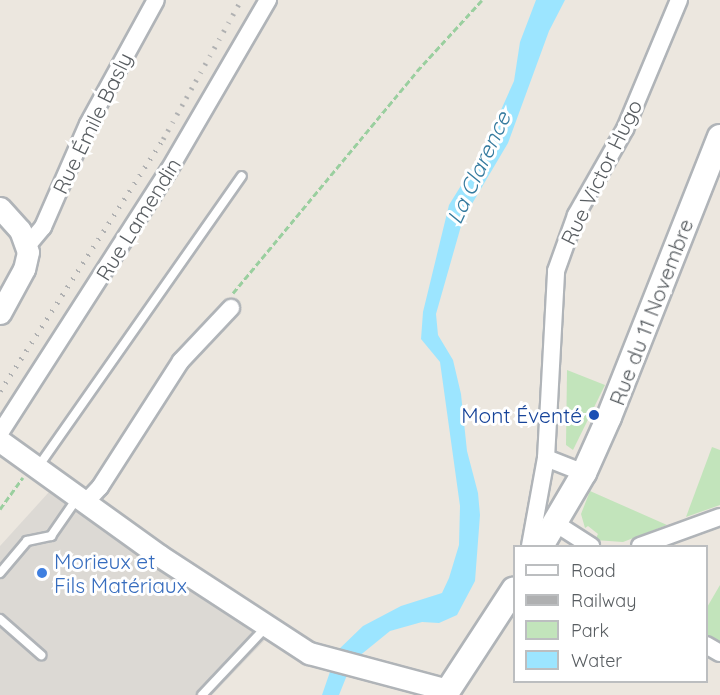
<!DOCTYPE html>
<html>
<head>
<meta charset="utf-8">
<style>
  body { margin:0 }
  #map { position:relative; width:720px; height:695px; overflow:hidden; background:#ece7df; font-family:Quicksand,sans-serif }
  div>[style] { position:absolute }
  [style*='--x'] { left:calc(var(--x)*1px); top:calc(var(--y)*1px); width:calc(var(--w)*1px); rotate:calc(var(--a)*1deg) }
  .industrial>* { inset:0; background:#dcd9d4 }
  .green>* { inset:0; background:#c2e4bb }
  .water>* { inset:0; background:#9ce5ff }
  .path>* { height:3px; margin-top:-1.5px; transform-origin:0; background:repeating-linear-gradient(90deg,#9acf9f 0 6px,transparent 0 9px) }
  .roads { filter:drop-shadow(2px 0 #b0b4b8) drop-shadow(-2px 0 #b0b4b8) drop-shadow(0 2px #b0b4b8) drop-shadow(0 -2px #b0b4b8) }
  .service>* { height:8px; margin:-4px; padding:0 4px; transform-origin:4px; border-radius:4px; background:#fff }
  .minor>* { height:16px; margin:-8px; padding:0 8px; transform-origin:8px; border-radius:8px; background:#fff }
  .tertiary>* { height:21px; margin:-10.5px; padding:0 10.5px; transform-origin:10.5px; border-radius:10.5px; background:#fff }
  .secondary>* { height:24px; margin:-12px; padding:0 12px; transform-origin:12px; border-radius:12px; background:#fff }
  .rail>* { height:4.5px; margin-top:-2.25px; transform-origin:0; background:repeating-linear-gradient(90deg,#afb0b1 0 1.5px,transparent 0 9.5px) }
  .dots>* { width:16px; height:16px; translate:-50% -50%; box-sizing:border-box; border:3px solid #fff; border-radius:50% }
  span { translate:-50% -50%; white-space:nowrap; text-align:center; line-height:1.15; -webkit-text-stroke:6px #fff; paint-order:stroke }
  .street-label { font-size:21px; color:#585d61 }
  .transit-label { font-size:21px; color:#164399 }
  .right { translate:-100% -50%; text-align:right }
  .shop-label { font-size:21px; color:#366cbe }
  .left { translate:0 -50%; text-align:left }
  .water-label { font-size:22px; color:#357b9f; font-style:italic }
  .legend { position:absolute; left:513px; top:545px; width:195px; height:138px; box-sizing:border-box; background:#fff; border:2px solid #bcbec0; margin:0; padding:8px 10px; list-style:none; font-size:18px; color:#585d61 }
  .legend li { display:flex; align-items:center; gap:12px; height:30px }
  .legend b { width:30px; border:2px solid #bcbec0 }
</style>
</head>
<body>
<div id="map">
  <div class="industrial">
    <i style="clip-path:polygon(49px 492px,265px 640px,212px 695px,0 695px,0 546px)"></i>
  </div>
  <div class="green">
    <i style="clip-path:polygon(567px 370px,605px 385px,573px 450px,566px 445px)"></i>
    <i style="clip-path:polygon(712px 447px,720px 450px,720px 505px,686px 517px)"></i>
    <i style="clip-path:polygon(590px 491px,667px 525px,623px 542px,595px 540px,598px 534px,588px 526px,585px 528px,581px 514px)"></i>
    <i style="clip-path:polygon(720px 585px,720px 643px,707px 635px,706px 609px)"></i>
  </div>
  <div class="water">
    <i style="clip-path:polygon(536px 0,565px 0,549px 31px,508px 143px,463px 219px,436px 314px,438px 335px,453px 360px,461px 394px,467px 451px,478px 493px,480px 515px,475px 581px,457px 615px,439px 623px,422px 622px,390px 631px,358px 657px,334px 654px,363px 626px,401px 606px,442px 593px,449px 578px,459px 545px,460px 506px,440px 362px,421px 339px,423px 312px,449px 205px,483px 150px,514px 81px,520px 42px)"></i>
    <i style="clip-path:polygon(332px 666px,349px 670px,339px 695px,322px 695px)"></i>
  </div>
  <div class="path">
    <i style="--x:233;--y:293;--w:288;--a:-50.3"></i>
    <i style="--x:417;--y:71;--w:96;--a:-47.5"></i>
    <i style="--x:0;--y:509;--w:39;--a:-54"></i>
  </div>
  <div class="roads">
    <div class="service">
      <i style="--x:38;--y:467;--w:355;--a:-55"></i>
      <i style="--x:0;--y:573;--w:42;--a:-49.8"></i>
      <i style="--x:27;--y:541;--w:25;--a:-12"></i>
      <i style="--x:51;--y:536;--w:47;--a:-55.3"></i>
      <i style="--x:0;--y:619;--w:55;--a:41.3"></i>
      <i style="--x:202;--y:695;--w:95;--a:-46.7"></i>
    </div>
    <div class="minor">
      <i style="--x:27;--y:246;--w:25;--a:-50"></i>
      <i style="--x:43;--y:227;--w:112;--a:-66.4"></i>
      <i style="--x:88;--y:124;--w:141;--a:-61.3"></i>
      <i style="--x:0;--y:433;--w:313;--a:-57.3"></i>
      <i style="--x:169;--y:170;--w:197;--a:-59.8"></i>
      <i style="--x:546;--y:458;--w:41;--a:21.5"></i>
      <i style="--x:86;--y:502;--w:21;--a:-47"></i>
      <i style="--x:100;--y:487;--w:150;--a:-57.3"></i>
      <i style="--x:181;--y:361;--w:73;--a:-46.7"></i>
      <i style="--x:555;--y:523;--w:43;--a:32.6"></i>
      <i style="--x:530;--y:546;--w:89;--a:-79.7"></i>
      <i style="--x:546;--y:458;--w:187;--a:-86.9"></i>
      <i style="--x:556;--y:271;--w:59;--a:-70.3"></i>
      <i style="--x:576;--y:215;--w:99;--a:-60.3"></i>
      <i style="--x:625;--y:129;--w:140;--a:-67.3"></i>
      <i style="--x:640;--y:546;--w:85;--a:-19.9"></i>
      <i style="--x:706;--y:645;--w:16;--a:30"></i>
    </div>
    <div class="tertiary">
      <i style="--x:0;--y:208;--w:30;--a:48"></i>
      <i style="--x:20;--y:230;--w:23;--a:70"></i>
      <i style="--x:28;--y:252;--w:17;--a:103"></i>
      <i style="--x:24;--y:269;--w:50;--a:118.6"></i>
      <i style="--x:0;--y:441;--w:197;--a:35.7"></i>
      <i style="--x:160;--y:556;--w:178;--a:33.1"></i>
      <i style="--x:309;--y:653;--w:144;--a:14.9"></i>
    </div>
    <div class="secondary">
      <i style="--x:541;--y:546;--w:85;--a:-59.5"></i>
      <i style="--x:584;--y:473;--w:61;--a:-65.9"></i>
      <i style="--x:609;--y:417;--w:301;--a:-68.4"></i>
      <i style="--x:445;--y:695;--w:126;--a:-56.9"></i>
    </div>
  </div>
  <div class="rail">
    <i style="--x:0;--y:391;--w:300;--a:-57.1"></i>
    <i style="--x:163;--y:139;--w:159;--a:-60.7"></i>
  </div>
  <div class="dots">
    <i style="left:594px;top:415px;background:#1a4fb4"></i>
    <i style="left:42px;top:573px;background:#3f7fe0"></i>
  </div>
  <div class="street-label">
    <span style="left:92px;top:123px;rotate:-64deg">Rue Émile Basly</span>
    <span style="left:601px;top:172px;rotate:-64deg">Rue Victor Hugo</span>
    <span style="left:138px;top:219px;rotate:-58deg">Rue Lamendin</span>
    <span style="left:651px;top:312px;rotate:-69deg">Rue du 11 Novembre</span>
  </div>
  <div class="transit-label">
    <span class="right" style="left:582px;top:415px">Mont Éventé</span>
  </div>
  <div class="shop-label">
    <span class="left" style="left:54px;top:573px">Morieux et<br>Fils Matériaux</span>
  </div>
  <div class="water-label">
    <span style="left:479px;top:168px;rotate:-65deg">La Clarence</span>
  </div>
  <ul class="legend">
  <li><b style="height:8px;background:#fff"></b>Road</li>
  <li><b style="height:8px;background:#afb0b1"></b>Railway</li>
  <li><b style="height:16px;background:#c2e4bb"></b>Park</li>
  <li><b style="height:16px;background:#9ce5ff"></b>Water</li>
  </ul>
</div>
</body>
</html>
